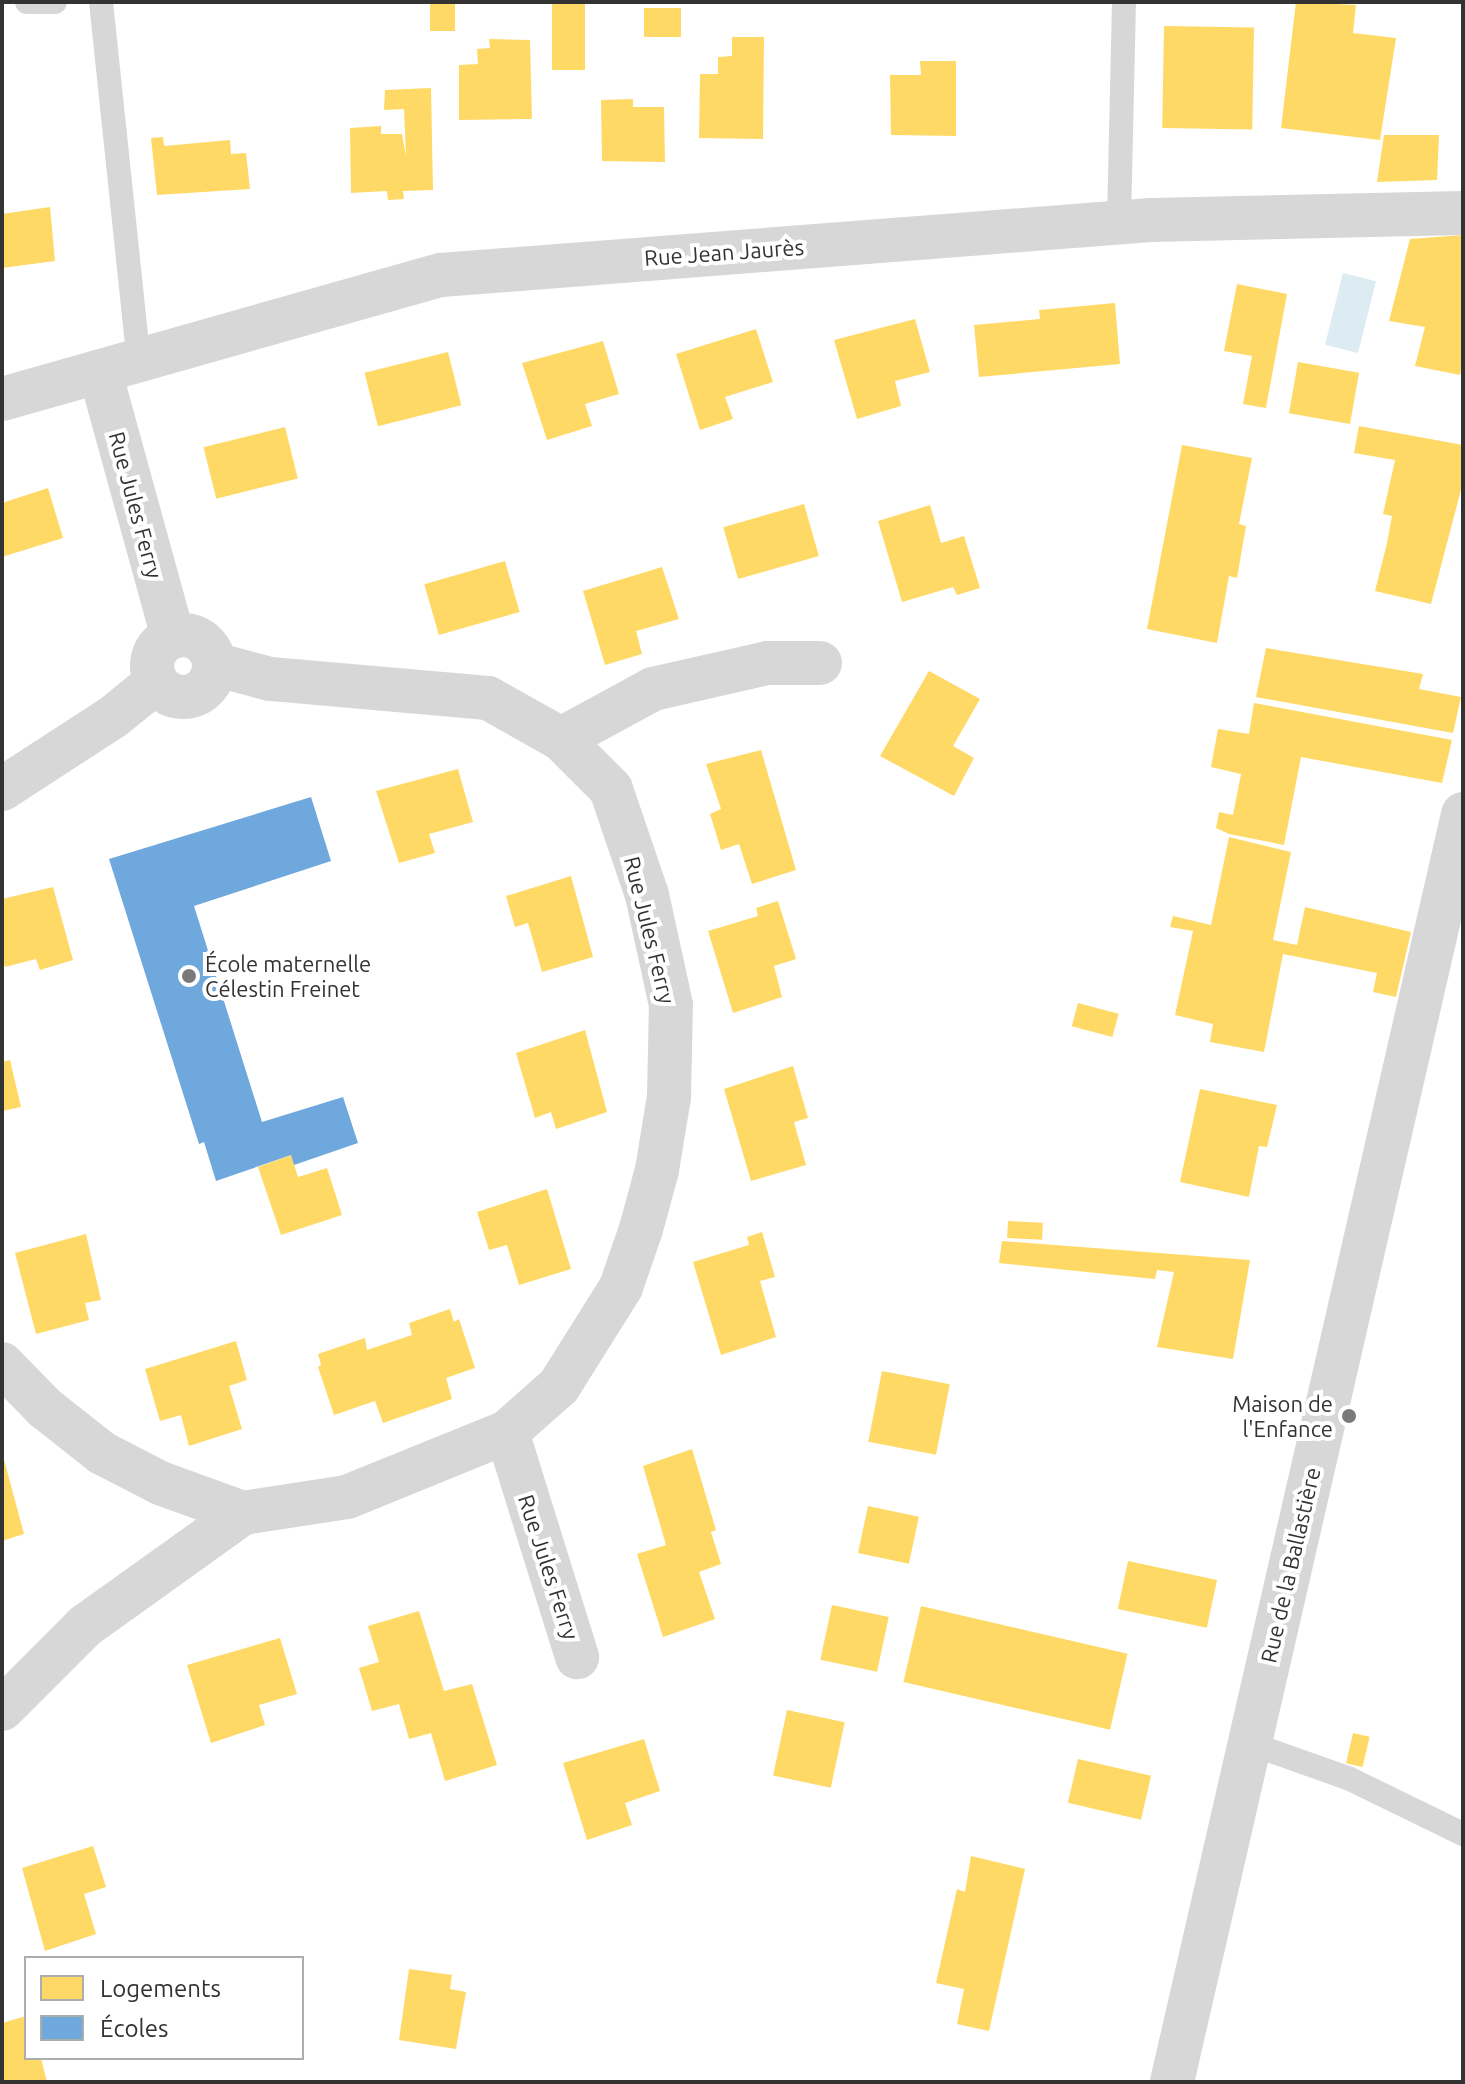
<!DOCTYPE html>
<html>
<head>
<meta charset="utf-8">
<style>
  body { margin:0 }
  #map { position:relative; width:1465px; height:2084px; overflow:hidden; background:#fff; font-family:Ubuntu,sans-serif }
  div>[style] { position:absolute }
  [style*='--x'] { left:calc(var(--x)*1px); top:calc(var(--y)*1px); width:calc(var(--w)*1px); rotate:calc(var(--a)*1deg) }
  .water>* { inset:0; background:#ddebf3; transform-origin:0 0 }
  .homes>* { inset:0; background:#ffd966; transform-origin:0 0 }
  .schools>* { inset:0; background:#6fa8dc }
  .service>* { height:24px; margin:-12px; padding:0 12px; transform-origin:12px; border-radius:12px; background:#d7d7d7 }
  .minor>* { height:44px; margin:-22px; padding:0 22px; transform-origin:22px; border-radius:22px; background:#d7d7d7 }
  .minor>.ring { margin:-22px; padding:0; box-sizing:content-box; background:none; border:44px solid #d7d7d7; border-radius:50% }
  .tertiary>* { height:44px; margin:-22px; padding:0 22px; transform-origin:22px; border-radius:22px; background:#d7d7d7 }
  .dots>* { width:22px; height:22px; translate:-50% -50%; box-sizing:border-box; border:4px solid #fff; border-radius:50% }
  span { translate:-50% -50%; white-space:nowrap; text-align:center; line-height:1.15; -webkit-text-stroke:8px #fff; paint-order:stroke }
  .street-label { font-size:22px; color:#333 }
  .poi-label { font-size:22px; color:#333 }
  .left { translate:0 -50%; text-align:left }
  .right { translate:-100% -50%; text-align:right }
  .frame { position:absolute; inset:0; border:4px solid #333; pointer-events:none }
  .legend { position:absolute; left:24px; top:1956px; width:280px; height:104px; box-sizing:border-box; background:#fff; border:2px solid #adadad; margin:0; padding:10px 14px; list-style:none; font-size:24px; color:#333 }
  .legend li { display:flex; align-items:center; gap:16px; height:40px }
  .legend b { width:40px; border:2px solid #adadad }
</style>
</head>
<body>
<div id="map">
  <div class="water">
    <i style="left:1343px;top:273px;width:34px;height:74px;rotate:14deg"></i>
  </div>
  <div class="homes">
    <i style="left:430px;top:2px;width:25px;height:29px"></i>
    <i style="left:552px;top:2px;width:33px;height:68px"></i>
    <i style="clip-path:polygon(1296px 2px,1356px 5px,1353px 33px,1396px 38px,1380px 140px,1281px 128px)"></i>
    <i style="left:681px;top:8px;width:29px;height:37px;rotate:90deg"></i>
    <i style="left:1164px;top:26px;width:90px;height:102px;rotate:1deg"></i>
    <i style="clip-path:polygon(732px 37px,764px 37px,763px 139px,699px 138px,700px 74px,718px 74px,718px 57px,732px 56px)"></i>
    <i style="clip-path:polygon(489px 39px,530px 40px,532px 119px,459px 120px,459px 65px,478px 64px,477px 49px,490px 48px)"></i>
    <i style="clip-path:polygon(920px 61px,956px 61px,956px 136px,891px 135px,890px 75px,921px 75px)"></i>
    <i style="clip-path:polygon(431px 88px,433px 190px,403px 191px,404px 199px,388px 200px,387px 191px,351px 193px,350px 128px,381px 126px,381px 134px,402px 134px,406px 156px,404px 109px,384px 110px,385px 90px)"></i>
    <i style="clip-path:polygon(633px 99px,633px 107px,664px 107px,665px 162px,602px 161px,601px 100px)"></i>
    <i style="clip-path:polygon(1384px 135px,1439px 135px,1437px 180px,1377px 182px)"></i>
    <i style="clip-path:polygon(163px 137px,164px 146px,230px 140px,231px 154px,246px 153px,250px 189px,157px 195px,151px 138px)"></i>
    <i style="clip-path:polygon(50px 207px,55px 261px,2px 268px,2px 214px)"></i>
    <i style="clip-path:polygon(1463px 235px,1463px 359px,1460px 375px,1415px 366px,1425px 327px,1389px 321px,1410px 239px)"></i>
    <i style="clip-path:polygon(1237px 284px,1287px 294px,1266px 408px,1243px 404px,1252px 356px,1224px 351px)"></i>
    <i style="clip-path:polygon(1115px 303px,1120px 364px,979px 377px,974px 325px,1040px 319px,1039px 310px)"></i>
    <i style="clip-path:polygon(915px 319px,930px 372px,895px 381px,901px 406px,857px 419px,834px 340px)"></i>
    <i style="clip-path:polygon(756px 329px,773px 382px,725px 397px,733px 419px,700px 430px,676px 354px)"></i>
    <i style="clip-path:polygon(603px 341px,619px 394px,585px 404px,592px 426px,547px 440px,522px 363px)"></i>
    <i style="left:448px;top:352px;width:55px;height:86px;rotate:76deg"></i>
    <i style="left:1298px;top:362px;width:62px;height:52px;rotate:10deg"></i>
    <i style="clip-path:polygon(1359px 426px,1463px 445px,1463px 482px,1431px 604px,1375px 591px,1387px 543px,1392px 516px,1383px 514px,1395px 460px,1354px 453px)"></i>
    <i style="left:285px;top:427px;width:53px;height:84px;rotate:76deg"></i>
    <i style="clip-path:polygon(1182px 445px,1252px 458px,1239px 524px,1246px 526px,1237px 578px,1229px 576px,1217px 643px,1147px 629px)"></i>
    <i style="clip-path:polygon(48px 488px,63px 538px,2px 557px,2px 503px)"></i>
    <i style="left:804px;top:504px;width:54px;height:84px;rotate:74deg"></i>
    <i style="clip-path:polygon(930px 505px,941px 543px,964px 536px,980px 588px,957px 595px,953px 587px,902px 602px,878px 521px)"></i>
    <i style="left:505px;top:561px;width:53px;height:84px;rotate:74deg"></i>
    <i style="clip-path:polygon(662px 567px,679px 619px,636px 631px,642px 654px,605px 665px,583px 591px)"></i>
    <i style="clip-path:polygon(1266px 648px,1423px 674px,1419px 689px,1461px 697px,1453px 733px,1256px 697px)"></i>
    <i style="clip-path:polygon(929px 671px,980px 699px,953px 746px,974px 758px,954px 796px,880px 756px)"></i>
    <i style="clip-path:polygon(1254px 703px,1452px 740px,1442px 783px,1301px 757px,1284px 845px,1229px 834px,1216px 828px,1219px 812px,1233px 815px,1241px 774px,1211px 767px,1218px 729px,1249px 734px)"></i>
    <i style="clip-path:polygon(761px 750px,796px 870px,752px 884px,739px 844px,721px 850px,710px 814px,721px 809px,706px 764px)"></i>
    <i style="clip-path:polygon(458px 769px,473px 822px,429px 834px,435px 853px,399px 863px,376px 791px)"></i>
    <i style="clip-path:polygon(1229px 837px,1291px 852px,1273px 940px,1297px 945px,1305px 907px,1411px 932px,1396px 997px,1373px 992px,1377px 973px,1283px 954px,1264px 1052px,1210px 1042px,1213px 1024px,1175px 1015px,1193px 931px,1170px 927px,1173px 916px,1211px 925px)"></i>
    <i style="clip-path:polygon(571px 876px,593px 957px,542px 972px,528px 923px,515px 927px,506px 896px)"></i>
    <i style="clip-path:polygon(53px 887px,73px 960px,40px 970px,36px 959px,5px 967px,2px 956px,2px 899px)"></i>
    <i style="clip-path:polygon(778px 901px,796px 959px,774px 966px,782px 997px,733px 1013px,708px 931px,758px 916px,756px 908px)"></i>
    <i style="left:1078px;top:1003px;width:42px;height:24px;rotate:15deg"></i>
    <i style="clip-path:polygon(585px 1030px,607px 1112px,556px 1129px,551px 1112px,535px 1118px,516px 1053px)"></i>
    <i style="clip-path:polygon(10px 1060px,21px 1107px,2px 1111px,2px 1062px)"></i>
    <i style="clip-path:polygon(793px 1066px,808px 1118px,794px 1122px,806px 1165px,751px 1181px,724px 1089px)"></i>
    <i style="clip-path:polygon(1200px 1089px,1277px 1105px,1267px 1147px,1259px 1146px,1249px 1197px,1180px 1182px)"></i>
    <i style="clip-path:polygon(291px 1155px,298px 1177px,327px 1168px,342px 1215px,281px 1235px,258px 1167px)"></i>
    <i style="clip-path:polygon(547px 1189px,571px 1269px,519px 1285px,507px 1245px,489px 1250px,477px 1212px)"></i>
    <i style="left:1008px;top:1221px;width:35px;height:17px;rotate:3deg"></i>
    <i style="clip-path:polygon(762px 1232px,775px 1277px,760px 1281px,776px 1337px,721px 1355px,693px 1262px,749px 1245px,747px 1237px)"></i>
    <i style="clip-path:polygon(86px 1234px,101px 1300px,85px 1303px,89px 1320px,36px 1334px,15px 1253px)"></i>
    <i style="clip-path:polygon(1002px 1241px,1250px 1260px,1233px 1359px,1157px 1347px,1174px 1272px,1157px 1270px,1155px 1279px,999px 1263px)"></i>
    <i style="clip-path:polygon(450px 1309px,454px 1322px,459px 1319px,475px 1368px,446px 1378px,452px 1399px,383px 1423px,375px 1401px,334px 1415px,318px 1367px,321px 1365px,318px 1354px,365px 1338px,367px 1350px,412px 1335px,409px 1323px)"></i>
    <i style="clip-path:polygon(236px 1341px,247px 1380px,229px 1386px,242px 1429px,189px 1446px,181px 1415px,160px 1421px,145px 1369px)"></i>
    <i style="left:882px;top:1371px;width:69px;height:72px;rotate:11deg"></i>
    <i style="clip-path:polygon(692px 1449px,716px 1530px,711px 1532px,721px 1564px,699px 1572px,715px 1619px,663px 1637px,637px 1554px,666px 1545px,643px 1466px)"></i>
    <i style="clip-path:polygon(2px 1452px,24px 1534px,2px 1541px)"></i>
    <i style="left:868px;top:1506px;width:52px;height:48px;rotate:12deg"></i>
    <i style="left:1128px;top:1561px;width:91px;height:49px;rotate:12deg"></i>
    <i style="left:832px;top:1605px;width:58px;height:56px;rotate:12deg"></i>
    <i style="left:921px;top:1606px;width:212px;height:78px;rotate:13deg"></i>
    <i style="clip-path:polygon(419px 1611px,444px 1691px,472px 1684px,497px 1765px,445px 1781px,431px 1733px,409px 1739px,399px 1704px,372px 1711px,359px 1668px,379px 1662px,368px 1626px)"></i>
    <i style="clip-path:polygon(280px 1638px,297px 1694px,259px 1705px,265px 1725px,211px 1743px,187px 1665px)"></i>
    <i style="left:787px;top:1710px;width:59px;height:67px;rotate:12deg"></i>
    <i style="left:1353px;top:1733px;width:17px;height:31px;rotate:13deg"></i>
    <i style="clip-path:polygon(644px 1739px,660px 1791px,625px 1803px,632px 1825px,587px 1840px,563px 1763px)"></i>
    <i style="left:1078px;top:1759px;width:75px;height:45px;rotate:13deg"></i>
    <i style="clip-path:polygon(93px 1846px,106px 1887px,84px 1894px,96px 1934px,45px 1951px,22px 1868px)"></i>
    <i style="clip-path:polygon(971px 1856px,1025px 1869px,989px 2031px,957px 2024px,964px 1989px,936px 1983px,957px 1889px,965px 1892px)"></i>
    <i style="clip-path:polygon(409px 1969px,452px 1975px,450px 1989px,466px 1992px,456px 2049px,399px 2040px)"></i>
    <i style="clip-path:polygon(26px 2016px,26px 2058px,41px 2058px,47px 2082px,2px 2082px,2px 2023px)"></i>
  </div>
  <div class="schools">
    <i style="clip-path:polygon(311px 797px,331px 861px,194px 906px,262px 1122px,343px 1097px,358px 1143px,294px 1165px,291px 1155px,216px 1181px,204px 1142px,199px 1144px,109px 859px)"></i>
  </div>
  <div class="service">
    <i style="--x:27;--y:2;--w:28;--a:0"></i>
    <i style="--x:101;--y:2;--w:361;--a:84"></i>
    <i style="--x:1119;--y:222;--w:220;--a:-88.7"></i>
    <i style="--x:1249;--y:1743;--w:107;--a:19.6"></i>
    <i style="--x:1350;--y:1779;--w:126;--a:26"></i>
  </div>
  <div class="minor">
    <i style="--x:100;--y:372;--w:275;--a:74.6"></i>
    <i style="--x:2;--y:399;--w:456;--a:-15.8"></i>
    <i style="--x:441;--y:275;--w:712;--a:-4.43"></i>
    <i style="--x:1151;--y:220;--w:312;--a:-1.3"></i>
    <i class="ring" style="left:152px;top:635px;width:18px;height:18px"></i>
    <i style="--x:561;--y:739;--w:105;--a:-28.5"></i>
    <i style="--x:653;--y:689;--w:117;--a:-12.8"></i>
    <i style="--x:767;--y:663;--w:53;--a:0"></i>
    <i style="--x:2;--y:789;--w:132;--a:-33"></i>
    <i style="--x:113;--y:717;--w:55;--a:-39.1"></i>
    <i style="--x:2;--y:1364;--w:62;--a:45.7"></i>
    <i style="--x:45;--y:1408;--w:73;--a:38.3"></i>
    <i style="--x:102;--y:1453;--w:65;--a:27.3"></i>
    <i style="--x:160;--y:1483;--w:88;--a:19.9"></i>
    <i style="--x:243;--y:1513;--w:105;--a:-8.7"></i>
    <i style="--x:347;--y:1497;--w:173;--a:-22.1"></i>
    <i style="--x:507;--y:1432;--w:69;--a:-41.5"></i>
    <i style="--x:559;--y:1386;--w:117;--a:-57.9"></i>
    <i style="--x:621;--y:1287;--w:61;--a:-71"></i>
    <i style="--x:641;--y:1229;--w:61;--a:-74.8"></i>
    <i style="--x:657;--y:1170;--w:74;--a:-80.7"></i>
    <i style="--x:669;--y:1097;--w:92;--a:-88.8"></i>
    <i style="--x:671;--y:1005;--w:113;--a:-102.3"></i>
    <i style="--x:647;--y:895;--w:112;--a:-108.8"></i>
    <i style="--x:611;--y:789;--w:71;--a:-135"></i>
    <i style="--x:561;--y:739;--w:84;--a:-150.7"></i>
    <i style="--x:488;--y:698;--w:219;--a:-175"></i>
    <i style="--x:270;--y:679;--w:58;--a:-165"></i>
    <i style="--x:507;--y:1432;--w:236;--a:72.7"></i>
    <i style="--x:2;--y:1709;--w:117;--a:-45"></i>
    <i style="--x:85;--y:1626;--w:194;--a:-35.6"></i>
  </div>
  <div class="tertiary">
    <i style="--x:1172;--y:2082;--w:1301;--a:-77.07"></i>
  </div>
  <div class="dots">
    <i style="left:189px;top:976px;background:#7a7a7a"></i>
    <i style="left:1349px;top:1416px;background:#7a7a7a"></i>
  </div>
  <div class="street-label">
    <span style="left:724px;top:252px;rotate:-4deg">Rue Jean Jaurès</span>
    <span style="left:136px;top:505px;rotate:75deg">Rue Jules Ferry</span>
    <span style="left:650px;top:930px;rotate:76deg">Rue Jules Ferry</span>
    <span style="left:1290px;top:1565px;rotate:-77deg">Rue de la Ballastière</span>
    <span style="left:549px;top:1567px;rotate:72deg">Rue Jules Ferry</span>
  </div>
  <div class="poi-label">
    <span class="left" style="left:205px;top:976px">École maternelle<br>Célestin Freinet</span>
    <span class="right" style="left:1333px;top:1416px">Maison de<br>l'Enfance</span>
  </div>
  <div class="frame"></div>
  <ul class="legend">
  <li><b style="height:22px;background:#ffd966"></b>Logements</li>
  <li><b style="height:22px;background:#6fa8dc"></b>Écoles</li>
  </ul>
</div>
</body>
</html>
